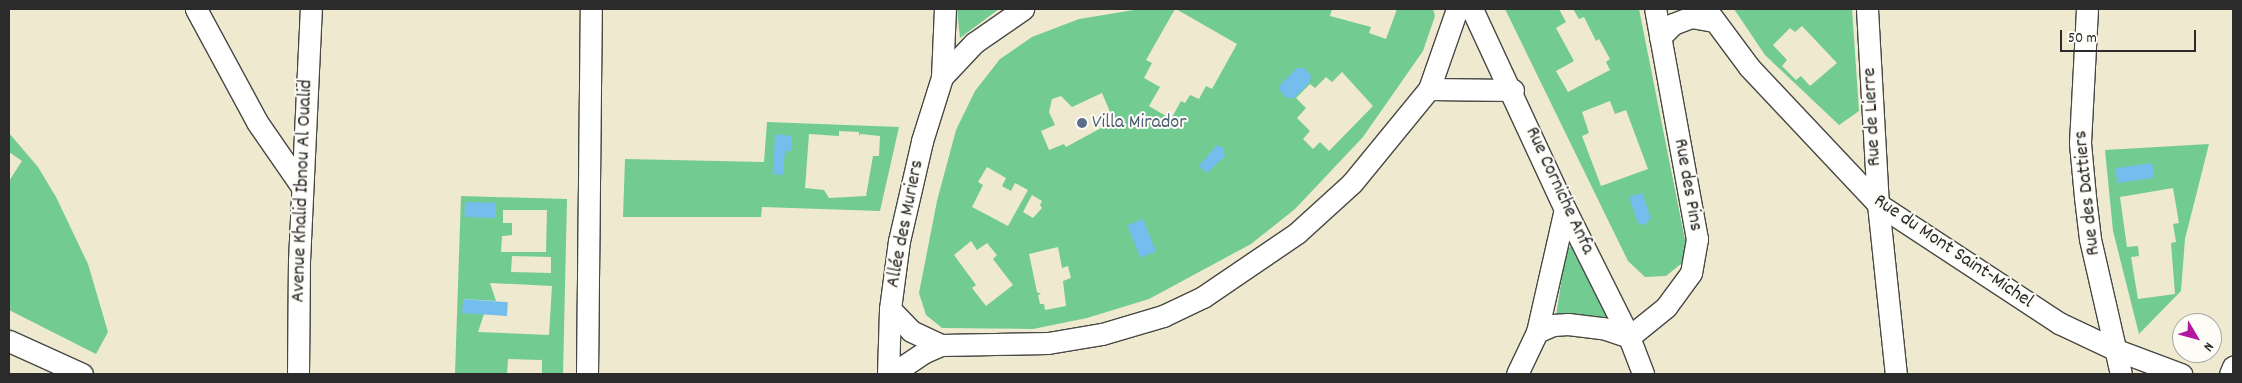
<!DOCTYPE html>
<html>
<head>
<meta charset="utf-8">
<style>
  body { margin:0 }
  #map { position:relative; width:2242px; height:383px; overflow:hidden; background:#efe9cf; font-family:Dekko,sans-serif }
  div>[style] { position:absolute }
  [style*='--x'] { left:calc(var(--x)*1px); top:calc(var(--y)*1px); width:calc(var(--w)*1px); rotate:calc(var(--a)*1deg) }
  .green>* { inset:0; background:#72cb91 }
  .water>* { inset:0; background:#73beec; transform-origin:0 0 }
  .roads { filter:drop-shadow(1px 0 #484844) drop-shadow(-1px 0 #484844) drop-shadow(0 1px #484844) drop-shadow(0 -1px #484844) }
  .minor>* { height:21px; margin:-10.5px; padding:0 10.5px; transform-origin:10.5px; border-radius:10.5px; background:#fff }
  .dots>* { width:14px; height:14px; translate:-50% -50%; box-sizing:border-box; border:2px solid #fdfcf7; border-radius:50% }
  span { translate:-50% -50%; white-space:nowrap; text-align:center; line-height:1.15; -webkit-text-stroke:4px #fdfcf7; paint-order:stroke }
  .street-label { font-size:20px; color:#2b2b2b }
  .service-label { font-size:20px; color:#4e5e75 }
  .left { translate:0 -50%; text-align:left }
  .frame { position:absolute; inset:0; border:10px solid #2b2b2b; pointer-events:none }
  .north { position:absolute; left:2172px; top:313px; width:50px; height:50px; box-sizing:border-box; background:#fdfcf7; border:1px solid #a9a8a5; border-radius:50%; rotate:127deg; font-size:14px; font-weight:700; line-height:20px; text-align:center; color:#2b2b2b }
  .north::after { content:''; display:block; margin:auto; width:18px; height:22px; background:#b5179e; clip-path:polygon(50% 0,100% 100%,50% 72%,0 100%) }
  .scale { position:absolute; left:2060px; top:30px; width:136px; height:22px; box-sizing:border-box; border:2px solid #2b2b2b; border-top:0; padding-left:6px; font-size:15px; line-height:18px; white-space:nowrap; color:#2b2b2b; -webkit-text-stroke:4px #fdfcf7; paint-order:stroke }
</style>
</head>
<body>
<div id="map">
  <div class="green">
    <i style="clip-path:polygon(957px 9px,999px 9px,960px 38px)"></i>
    <i style="clip-path:polygon(evenodd,1140px 9px,1175px 9px,1146px 60px,1152px 63px,1144px 78px,1160px 87px,1149px 106px,1171px 119px,1181px 101px,1185px 103px,1190px 95px,1199px 99px,1206px 86px,1212px 89px,1237px 44px,1176px 9px,1332px 9px,1330px 16px,1371px 27px,1369px 33px,1386px 39px,1397px 9px,1433px 9px,1435px 16px,1423px 51px,1363px 137px,1295px 209px,1251px 244px,1149px 299px,1087px 318px,1033px 329px,942px 328px,926px 315px,919px 293px,937px 201px,956px 130px,975px 91px,1000px 59px,1032px 37px,1079px 19px,1140px 9px,1342px 72px,1373px 106px,1329px 151px,1320px 142px,1313px 149px,1303px 139px,1310px 131px,1297px 118px,1306px 108px,1296px 98px,1310px 84px,1315px 88px,1326px 77px,1332px 82px,1342px 72px,1140px 9px,1102px 93px,1114px 121px,1066px 147px,1064px 144px,1049px 150px,1041px 131px,1055px 125px,1049px 112px,1052px 99px,1061px 96px,1072px 107px,1102px 93px,1140px 9px,987px 167px,1006px 178px,1002px 186px,1011px 191px,1015px 183px,1028px 190px,1008px 226px,972px 207px,983px 185px,978px 182px,987px 167px,1140px 9px,1032px 195px,1042px 201px,1040px 205px,1042px 208px,1033px 218px,1023px 212px,1032px 195px,1140px 9px,971px 241px,977px 250px,987px 243px,997px 255px,993px 259px,1013px 285px,986px 306px,972px 288px,976px 285px,954px 255px,971px 241px,1140px 9px,1058px 247px,1062px 268px,1068px 266px,1071px 278px,1063px 281px,1066px 306px,1045px 310px,1044px 304px,1040px 304px,1038px 295px,1041px 294px,1037px 292px,1029px 254px,1058px 247px)"></i>
    <i style="clip-path:polygon(evenodd,1505px 9px,1559px 9px,1566px 22px,1556px 28px,1574px 61px,1556px 71px,1568px 92px,1610px 70px,1606px 62px,1610px 59px,1599px 39px,1596px 41px,1584px 17px,1579px 19px,1573px 9px,1639px 9px,1686px 245px,1682px 263px,1666px 276px,1645px 277px,1628px 261px,1505px 9px,1610px 101px,1615px 114px,1626px 110px,1648px 169px,1601px 186px,1582px 136px,1589px 133px,1582px 112px,1610px 101px)"></i>
    <i style="clip-path:polygon(evenodd,1734px 9px,1852px 9px,1859px 111px,1839px 125px,1765px 55px,1734px 9px,1802px 26px,1837px 63px,1810px 86px,1801px 76px,1796px 80px,1782px 66px,1787px 60px,1773px 45px,1790px 28px,1795px 32px,1802px 26px)"></i>
    <i style="clip-path:polygon(evenodd,767px 122px,899px 127px,880px 211px,762px 207px,761px 217px,623px 217px,625px 159px,764px 162px,767px 122px,839px 131px,859px 132px,859px 137px,860px 134px,880px 136px,879px 156px,873px 156px,866px 196px,829px 198px,824px 190px,805px 188px,809px 134px,839px 136px,839px 131px)"></i>
    <i style="clip-path:polygon(9px 133px,38px 167px,56px 197px,88px 264px,108px 332px,96px 354px,9px 310px,9px 181px,22px 161px,9px 152px)"></i>
    <i style="clip-path:polygon(evenodd,2209px 144px,2185px 239px,2181px 291px,2139px 334px,2113px 231px,2105px 150px,2209px 144px,2173px 188px,2179px 223px,2173px 224px,2176px 242px,2171px 243px,2175px 294px,2138px 299px,2131px 257px,2139px 256px,2138px 246px,2127px 247px,2120px 197px,2173px 188px)"></i>
    <i style="clip-path:polygon(evenodd,461px 196px,567px 199px,563px 374px,542px 374px,542px 360px,508px 359px,507px 374px,455px 374px,461px 196px,503px 210px,547px 210px,546px 252px,501px 252px,502px 236px,512px 235px,512px 223px,503px 223px,503px 210px,461px 196px,512px 256px,551px 257px,551px 273px,511px 272px,512px 256px,461px 196px,490px 283px,552px 286px,549px 335px,478px 332px,484px 314px,463px 299px,496px 301px,490px 283px)"></i>
    <i style="clip-path:polygon(1571px 246px,1608px 317px,1606px 319px,1556px 316px,1566px 251px)"></i>
  </div>
  <div class="water">
    <i style="clip-path:polygon(1297px 68px,1304px 68px,1311px 75px,1310px 82px,1294px 98px,1287px 98px,1280px 91px,1280px 85px)"></i>
    <i style="clip-path:polygon(775px 134px,792px 136px,791px 151px,785px 151px,783px 175px,773px 174px)"></i>
    <i style="clip-path:polygon(1217px 145px,1223px 148px,1225px 156px,1207px 173px,1199px 166px)"></i>
    <i style="left:2152px;top:163px;width:15px;height:37px;rotate:82deg"></i>
    <i style="clip-path:polygon(1642px 193px,1651px 218px,1645px 225px,1638px 223px,1629px 197px)"></i>
    <i style="left:465px;top:202px;width:31px;height:15px;rotate:2deg"></i>
    <i style="left:1143px;top:219px;width:35px;height:17px;rotate:68deg"></i>
    <i style="left:463px;top:299px;width:45px;height:14px;rotate:4deg"></i>
  </div>
  <div class="roads">
    <div class="minor">
      <i style="--x:196;--y:9;--w:128;--a:61.6"></i>
      <i style="--x:257;--y:122;--w:79;--a:55.3"></i>
      <i style="--x:1472;--y:9;--w:221;--a:65.1"></i>
      <i style="--x:1565;--y:209;--w:143;--a:63.4"></i>
      <i style="--x:1629;--y:337;--w:40;--a:69"></i>
      <i style="--x:1706;--y:9;--w:72;--a:53.4"></i>
      <i style="--x:1749;--y:67;--w:188;--a:46.7"></i>
      <i style="--x:1878;--y:204;--w:217;--a:33.3"></i>
      <i style="--x:2059;--y:323;--w:61;--a:25.3"></i>
      <i style="--x:2114;--y:349;--w:72;--a:20.5"></i>
      <i style="--x:1867;--y:9;--w:195;--a:86.8"></i>
      <i style="--x:1878;--y:204;--w:171;--a:84"></i>
      <i style="--x:2087;--y:9;--w:134;--a:93"></i>
      <i style="--x:2080;--y:143;--w:54;--a:84.7"></i>
      <i style="--x:2085;--y:197;--w:42;--a:83.2"></i>
      <i style="--x:2090;--y:239;--w:139;--a:77.1"></i>
      <i style="--x:1660;--y:37;--w:18;--a:-45"></i>
      <i style="--x:1673;--y:24;--w:19;--a:-21"></i>
      <i style="--x:1691;--y:17;--w:23;--a:10"></i>
      <i style="--x:942;--y:77;--w:47;--a:-46.7"></i>
      <i style="--x:974;--y:43;--w:60;--a:-34.8"></i>
      <i style="--x:1429;--y:89;--w:85;--a:-70.7"></i>
      <i style="--x:890;--y:309;--w:30;--a:46"></i>
      <i style="--x:911;--y:331;--w:33;--a:25"></i>
      <i style="--x:941;--y:345;--w:107;--a:-1.1"></i>
      <i style="--x:1048;--y:343;--w:55;--a:-9.5"></i>
      <i style="--x:1102;--y:334;--w:64;--a:-16.4"></i>
      <i style="--x:1163;--y:316;--w:44;--a:-25.4"></i>
      <i style="--x:1203;--y:297;--w:114;--a:-34.2"></i>
      <i style="--x:1297;--y:233;--w:74;--a:-42.3"></i>
      <i style="--x:1352;--y:183;--w:122;--a:-50.7"></i>
      <i style="--x:1429;--y:89;--w:84;--a:0.7"></i>
      <i style="--x:1537;--y:332;--w:17;--a:-24"></i>
      <i style="--x:1553;--y:325;--w:15;--a:-4"></i>
      <i style="--x:1568;--y:324;--w:35;--a:7"></i>
      <i style="--x:1603;--y:328;--w:28;--a:19"></i>
      <i style="--x:1629;--y:337;--w:48;--a:-39"></i>
      <i style="--x:1666;--y:307;--w:42;--a:-53.7"></i>
      <i style="--x:1691;--y:273;--w:35;--a:-80"></i>
      <i style="--x:1697;--y:239;--w:234;--a:-100.3"></i>
      <i style="--x:9;--y:341;--w:80;--a:24.3"></i>
      <i style="--x:298;--y:374;--w:113;--a:-89.5"></i>
      <i style="--x:299;--y:261;--w:252;--a:-87.3"></i>
      <i style="--x:587;--y:374;--w:365;--a:-89.4"></i>
      <i style="--x:888;--y:374;--w:65;--a:-88.2"></i>
      <i style="--x:890;--y:309;--w:69;--a:-82.5"></i>
      <i style="--x:899;--y:241;--w:103;--a:-77"></i>
      <i style="--x:922;--y:141;--w:67;--a:-72.6"></i>
      <i style="--x:942;--y:77;--w:68;--a:-87.5"></i>
      <i style="--x:892;--y:374;--w:40;--a:-34"></i>
      <i style="--x:925;--y:352;--w:17;--a:-24"></i>
      <i style="--x:1517;--y:374;--w:47;--a:-64.5"></i>
      <i style="--x:1537;--y:332;--w:126;--a:-77.2"></i>
      <i style="--x:2230;--y:374;--w:8;--a:-67"></i>
    </div>
  </div>
  <div class="dots">
    <i style="left:1082px;top:123px;background:#5c6f8a"></i>
  </div>
  <div class="street-label">
    <span style="left:1873px;top:117px;rotate:-93deg">Rue de Lierre</span>
    <span style="left:1687px;top:185px;rotate:80deg">Rue des Pins</span>
    <span style="left:303px;top:191px;rotate:-88deg">Avenue Khalid Ibnou Al Oualid</span>
    <span style="left:1559px;top:191px;rotate:65deg">Rue Corniche Anfa</span>
    <span style="left:2088px;top:193px;rotate:-96deg">Rue des Dattiers</span>
    <span style="left:906px;top:224px;rotate:-79deg">Allée des Muriers</span>
    <span style="left:1953px;top:252px;rotate:34deg">Rue du Mont Saint-Michel</span>
  </div>
  <div class="service-label">
    <span class="left" style="left:1092px;top:123px">Villa Mirador</span>
  </div>
  <div class="frame"></div>
  <div class="north">N</div>
  <div class="scale">50 m</div>
</div>
</body>
</html>
